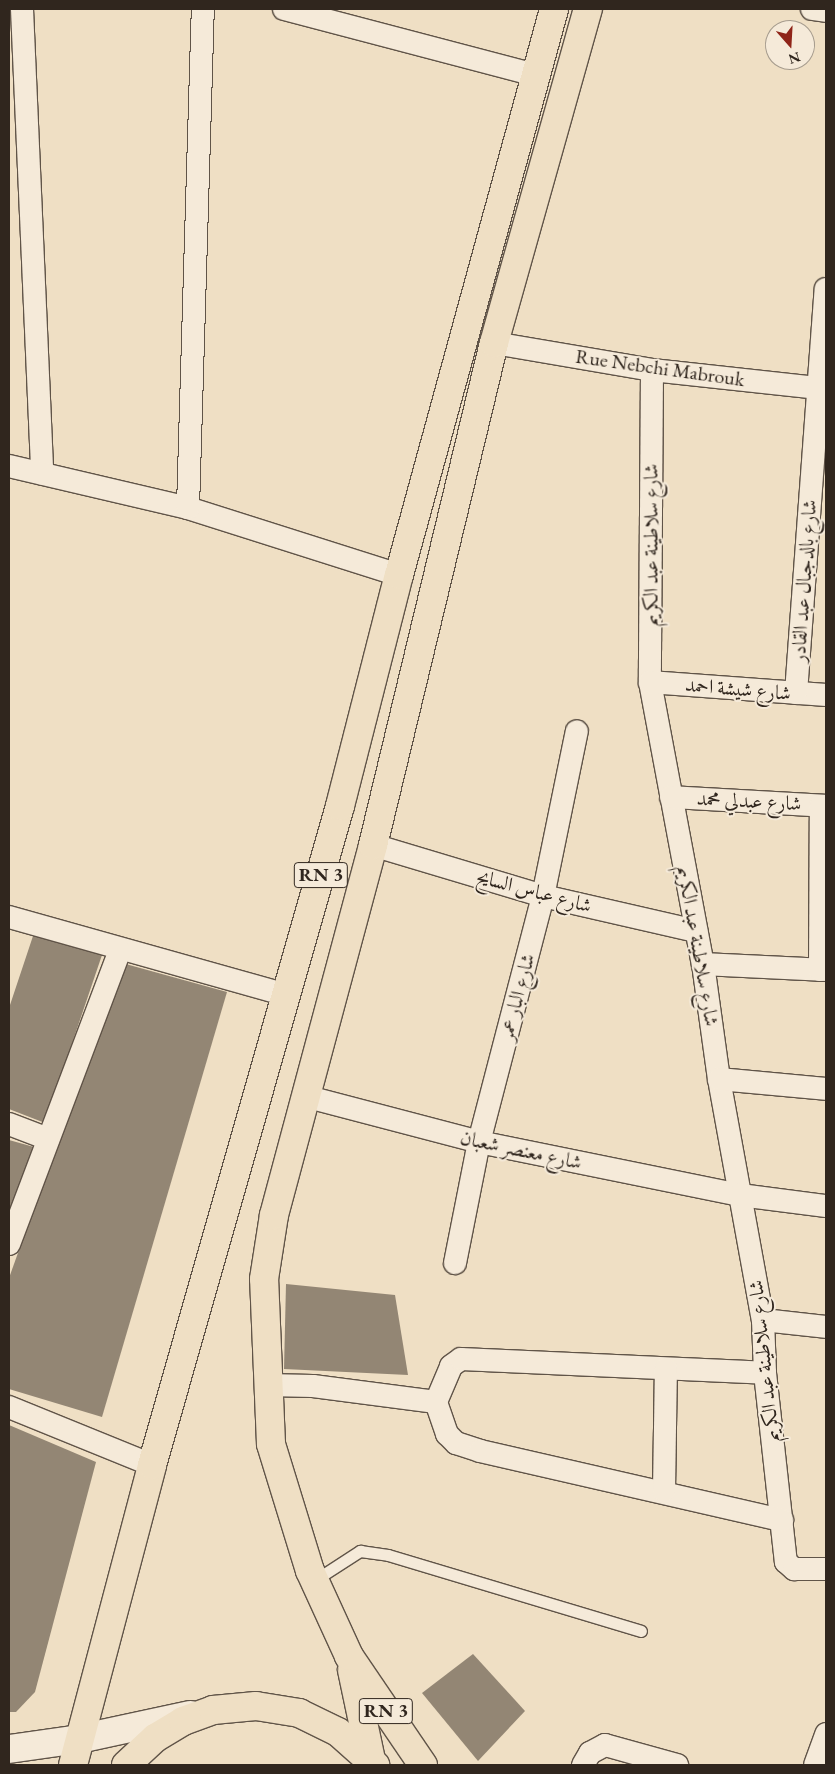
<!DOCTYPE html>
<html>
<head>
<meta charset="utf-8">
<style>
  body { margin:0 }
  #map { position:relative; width:835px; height:1774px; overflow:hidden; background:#efdfc4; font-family:"EB Garamond",Amiri,serif }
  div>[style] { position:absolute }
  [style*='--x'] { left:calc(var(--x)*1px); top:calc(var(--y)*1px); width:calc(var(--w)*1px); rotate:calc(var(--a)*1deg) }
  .building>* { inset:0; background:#938674 }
  .roads { filter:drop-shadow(1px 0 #605448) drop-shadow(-1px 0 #605448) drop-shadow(0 1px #605448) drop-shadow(0 -1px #605448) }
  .service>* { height:11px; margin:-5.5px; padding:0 5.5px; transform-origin:5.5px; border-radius:5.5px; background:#f5ead9 }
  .minor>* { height:22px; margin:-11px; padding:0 11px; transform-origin:11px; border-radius:11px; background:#f5ead9 }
  .secondary>* { height:28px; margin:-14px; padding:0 14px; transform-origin:14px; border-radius:14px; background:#f5ead9 }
  .primary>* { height:28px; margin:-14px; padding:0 14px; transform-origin:14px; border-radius:14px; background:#efdfc4 }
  span { translate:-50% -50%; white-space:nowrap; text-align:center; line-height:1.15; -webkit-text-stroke:4px #f5ead9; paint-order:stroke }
  .shield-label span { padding:1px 4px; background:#f5ead9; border:1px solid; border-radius:4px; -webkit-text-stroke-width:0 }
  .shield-label { font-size:19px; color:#30261e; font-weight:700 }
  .street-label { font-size:20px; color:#30261e }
  .frame { position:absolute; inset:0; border:10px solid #30261e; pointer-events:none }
  .north { position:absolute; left:765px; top:20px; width:50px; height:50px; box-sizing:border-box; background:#f5ead9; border:1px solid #a69c8e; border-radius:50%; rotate:161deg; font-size:14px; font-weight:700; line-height:20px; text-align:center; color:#30261e }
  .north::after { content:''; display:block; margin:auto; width:18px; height:22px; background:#8f2418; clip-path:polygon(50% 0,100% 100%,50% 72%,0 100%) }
</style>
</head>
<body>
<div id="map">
  <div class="building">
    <i style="clip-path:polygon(34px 933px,102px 955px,45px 1123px,9px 1109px,9px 1008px)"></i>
    <i style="clip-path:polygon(122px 963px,227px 992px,102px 1417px,9px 1389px,9px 1278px)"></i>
    <i style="clip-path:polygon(9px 1140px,34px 1147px,9px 1214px)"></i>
    <i style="clip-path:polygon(286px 1284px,395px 1295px,408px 1375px,284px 1369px)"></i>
    <i style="clip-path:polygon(9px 1425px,96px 1462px,35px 1692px,16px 1712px,9px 1712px)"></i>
    <i style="clip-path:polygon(473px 1654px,525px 1711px,478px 1761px,422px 1693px)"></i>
  </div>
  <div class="roads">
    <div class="service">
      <i style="--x:315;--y:1580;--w:54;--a:-32.8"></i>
      <i style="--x:360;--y:1551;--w:28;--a:8"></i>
      <i style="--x:388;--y:1555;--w:264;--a:16.7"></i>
    </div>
    <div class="minor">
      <i style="--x:22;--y:9;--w:465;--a:87.5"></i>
      <i style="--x:284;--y:9;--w:260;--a:14.7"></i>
      <i style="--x:812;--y:9;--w:14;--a:8"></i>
      <i style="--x:494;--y:343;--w:160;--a:9.7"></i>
      <i style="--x:652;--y:370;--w:175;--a:6.2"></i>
      <i style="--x:652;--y:370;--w:312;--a:90.4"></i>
      <i style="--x:650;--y:682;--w:287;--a:79.4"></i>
      <i style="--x:703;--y:964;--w:116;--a:82.1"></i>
      <i style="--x:719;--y:1079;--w:245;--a:79.7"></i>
      <i style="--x:763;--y:1320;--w:53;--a:87.8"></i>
      <i style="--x:765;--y:1373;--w:190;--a:83.7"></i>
      <i style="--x:786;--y:1562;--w:11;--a:41"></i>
      <i style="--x:794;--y:1569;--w:32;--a:0"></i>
      <i style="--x:9;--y:466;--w:184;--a:13.2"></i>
      <i style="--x:188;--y:508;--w:221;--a:17.6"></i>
      <i style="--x:188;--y:508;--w:499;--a:-88.3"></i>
      <i style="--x:650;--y:682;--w:176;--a:4.2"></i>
      <i style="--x:796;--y:693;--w:405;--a:-85.8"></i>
      <i style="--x:671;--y:797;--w:155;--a:3.3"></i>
      <i style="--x:373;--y:845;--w:177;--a:16.7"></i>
      <i style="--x:543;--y:896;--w:157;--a:12.9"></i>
      <i style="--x:9;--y:917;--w:288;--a:15.7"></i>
      <i style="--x:703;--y:964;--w:123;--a:2.8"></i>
      <i style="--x:820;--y:970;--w:164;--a:-89.7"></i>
      <i style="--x:719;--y:1079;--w:107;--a:5.3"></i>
      <i style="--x:304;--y:1096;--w:181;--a:14.7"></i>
      <i style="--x:479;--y:1142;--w:266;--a:11.5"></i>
      <i style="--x:740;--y:1195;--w:87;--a:7.3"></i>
      <i style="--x:9;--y:1124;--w:42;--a:21"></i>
      <i style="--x:9;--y:1244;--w:313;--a:-69.3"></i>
      <i style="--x:455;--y:1263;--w:123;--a:-78.8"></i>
      <i style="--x:479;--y:1142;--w:254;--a:-75.4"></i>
      <i style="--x:543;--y:896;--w:168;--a:-78.4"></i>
      <i style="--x:763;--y:1320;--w:63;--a:6.3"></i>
      <i style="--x:266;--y:1385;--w:47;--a:1.2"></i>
      <i style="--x:313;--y:1386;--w:124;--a:7.4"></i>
      <i style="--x:436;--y:1402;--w:34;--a:71"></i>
      <i style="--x:447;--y:1434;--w:13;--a:45"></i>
      <i style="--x:456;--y:1443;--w:25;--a:18"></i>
      <i style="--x:480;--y:1451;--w:310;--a:12.9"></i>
      <i style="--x:436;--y:1402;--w:39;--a:-67"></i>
      <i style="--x:451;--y:1366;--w:12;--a:-35"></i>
      <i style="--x:461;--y:1359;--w:304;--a:2.6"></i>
      <i style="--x:9;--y:1407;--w:154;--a:22.1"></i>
      <i style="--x:664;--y:1491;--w:122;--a:-89.1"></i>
      <i style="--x:583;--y:1765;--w:14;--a:-60"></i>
      <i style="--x:590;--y:1753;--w:17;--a:-28"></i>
      <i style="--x:605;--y:1745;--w:75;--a:15.5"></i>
      <i style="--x:815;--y:1765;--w:33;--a:-70"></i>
    </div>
    <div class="secondary">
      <i style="--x:9;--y:1749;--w:71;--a:-8.1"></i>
      <i style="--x:79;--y:1739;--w:114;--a:-12.2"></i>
    </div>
    <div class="primary">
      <i style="--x:352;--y:1670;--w:92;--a:78.1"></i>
      <i style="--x:73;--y:1765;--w:310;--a:-75.2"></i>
      <i style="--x:152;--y:1465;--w:685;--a:-74.08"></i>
      <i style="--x:340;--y:806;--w:238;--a:-75.7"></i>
      <i style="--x:399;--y:575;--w:587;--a:-74.68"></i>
      <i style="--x:126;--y:1765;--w:40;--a:-43"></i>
      <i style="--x:155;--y:1738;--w:33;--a:-31"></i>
      <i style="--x:183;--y:1721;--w:32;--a:-20"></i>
      <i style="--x:213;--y:1710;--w:43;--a:-5.3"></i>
      <i style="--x:256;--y:1706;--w:44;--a:9.2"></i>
      <i style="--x:299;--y:1713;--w:43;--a:26"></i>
      <i style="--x:338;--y:1732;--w:50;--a:41.7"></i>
      <i style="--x:423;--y:1765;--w:132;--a:-124.2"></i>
      <i style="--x:349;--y:1656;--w:94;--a:-114.6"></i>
      <i style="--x:310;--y:1571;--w:133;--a:-107.1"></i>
      <i style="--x:271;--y:1444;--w:165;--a:-92.4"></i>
      <i style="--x:264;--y:1279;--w:65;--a:-81.1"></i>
      <i style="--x:274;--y:1215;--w:383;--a:-75"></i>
      <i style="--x:373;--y:845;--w:516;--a:-76.45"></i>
      <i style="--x:494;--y:343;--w:347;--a:-74.3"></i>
    </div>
  </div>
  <div class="shield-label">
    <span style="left:321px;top:875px">RN 3</span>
    <span style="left:386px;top:1711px">RN 3</span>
  </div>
  <div class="street-label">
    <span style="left:660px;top:368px;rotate:8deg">Rue Nebchi Mabrouk</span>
    <span style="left:651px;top:545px;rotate:-90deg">شارع سلاطينة عبد الكريم</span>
    <span style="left:804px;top:581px;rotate:-86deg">شارع بالدجبال عبد القادر</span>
    <span style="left:738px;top:689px;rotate:5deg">شارع شيشة احمد</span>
    <span style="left:749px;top:801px;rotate:3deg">شارع عبدلي محمد</span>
    <span style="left:534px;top:891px;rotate:15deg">شارع عباس السايح</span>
    <span style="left:698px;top:946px;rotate:80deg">شارع سلاطينة عبد الكريم</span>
    <span style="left:517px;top:997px;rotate:-75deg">شارع البار عمر</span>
    <span style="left:521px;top:1150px;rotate:12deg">شارع معنصر شعبان</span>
    <span style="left:764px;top:1361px;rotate:-96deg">شارع سلاطينة عبد الكريم</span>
  </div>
  <div class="frame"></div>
  <div class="north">N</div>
</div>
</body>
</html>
